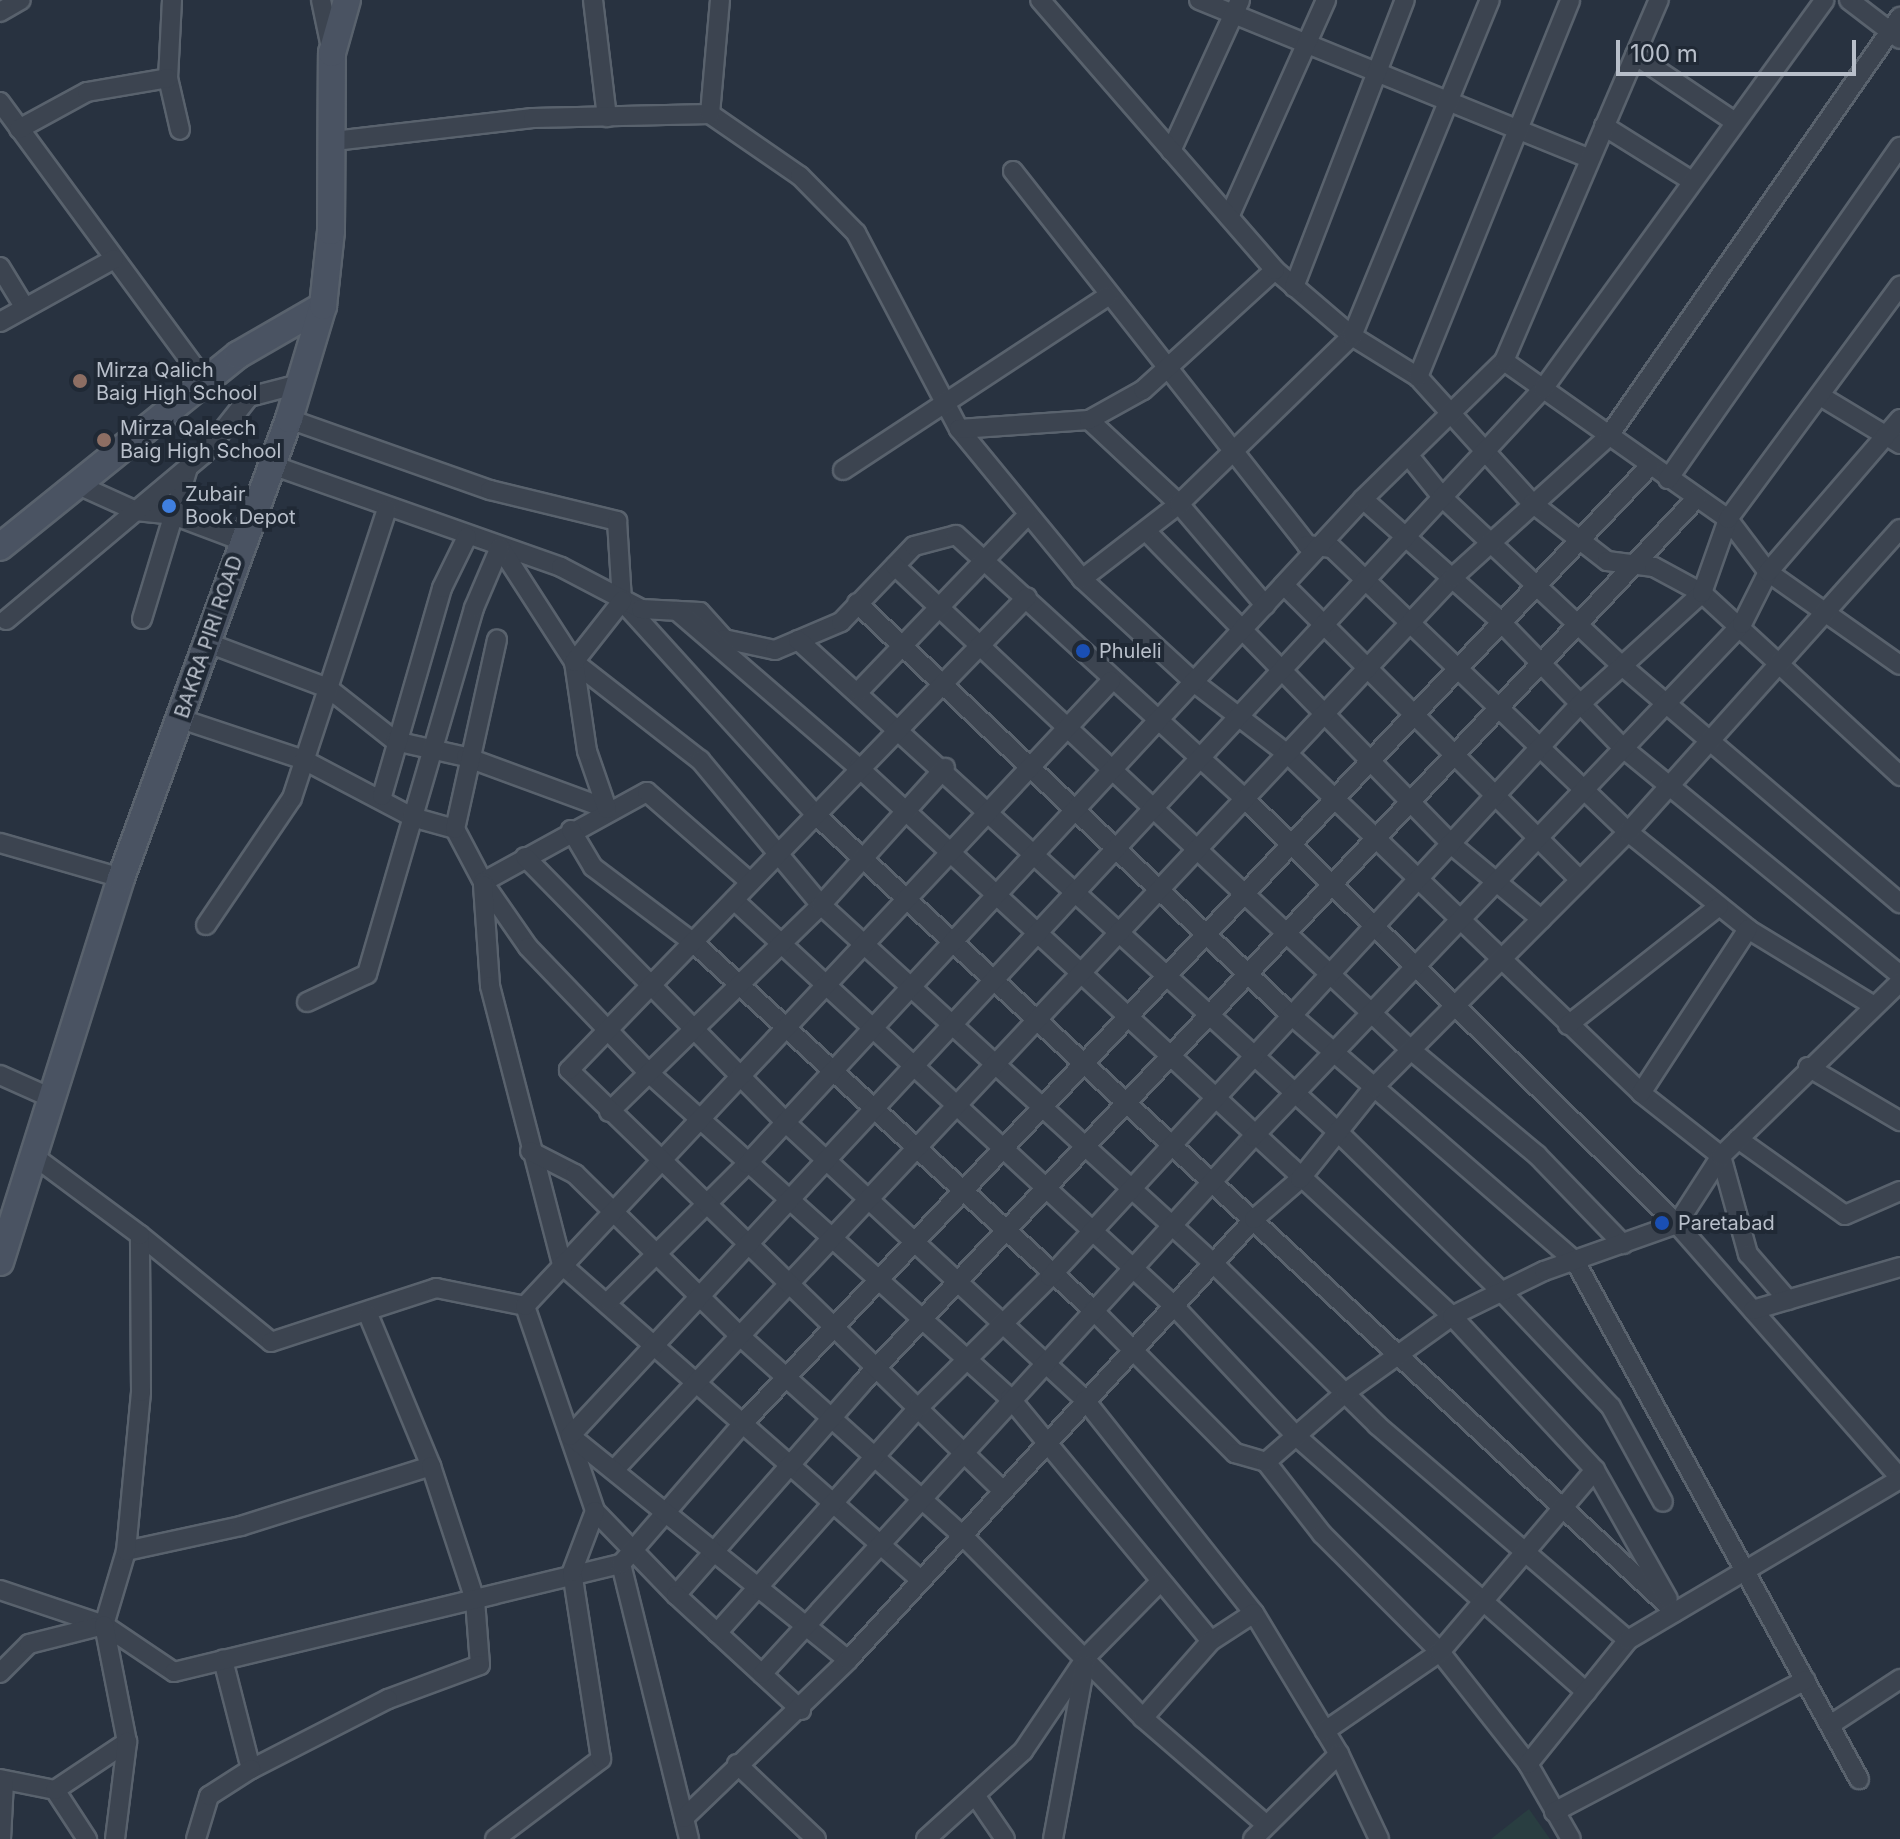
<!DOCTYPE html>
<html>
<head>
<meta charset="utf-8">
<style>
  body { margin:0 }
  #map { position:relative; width:1900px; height:1839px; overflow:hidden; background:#283240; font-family:Inter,sans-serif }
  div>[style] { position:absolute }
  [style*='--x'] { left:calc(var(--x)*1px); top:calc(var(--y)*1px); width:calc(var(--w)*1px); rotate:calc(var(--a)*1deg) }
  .green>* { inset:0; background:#293e41 }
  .roads { filter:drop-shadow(2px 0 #59626d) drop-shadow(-2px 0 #59626d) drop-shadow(0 2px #59626d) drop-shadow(0 -2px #59626d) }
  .street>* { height:18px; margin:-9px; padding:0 9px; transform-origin:9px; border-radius:9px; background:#3c4450 }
  .secondary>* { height:26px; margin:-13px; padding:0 13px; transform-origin:13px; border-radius:13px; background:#4a5362 }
  .dots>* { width:22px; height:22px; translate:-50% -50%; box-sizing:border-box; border:4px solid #202935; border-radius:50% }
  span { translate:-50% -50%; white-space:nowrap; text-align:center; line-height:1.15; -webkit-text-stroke:8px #202935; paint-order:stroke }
  .poi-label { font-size:20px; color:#b8bfca }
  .left { translate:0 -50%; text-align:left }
  .street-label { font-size:20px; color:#b8bfca }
  .scale { position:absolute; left:1616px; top:40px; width:240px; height:36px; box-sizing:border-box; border:4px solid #b8bfca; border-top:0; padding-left:10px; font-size:24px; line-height:28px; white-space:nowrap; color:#b8bfca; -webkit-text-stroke:6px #202935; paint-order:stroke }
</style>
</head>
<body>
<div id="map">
  <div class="green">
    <i style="clip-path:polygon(1529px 1809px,1550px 1839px,1491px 1839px)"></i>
  </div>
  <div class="roads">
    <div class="street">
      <i style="--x:172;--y:0;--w:78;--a:92.9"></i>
      <i style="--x:168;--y:78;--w:53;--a:77"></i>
      <i style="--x:321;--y:0;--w:49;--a:78.2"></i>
      <i style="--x:593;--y:0;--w:118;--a:83.2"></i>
      <i style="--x:1199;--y:0;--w:422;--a:22.1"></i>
      <i style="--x:1849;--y:0;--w:64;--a:37.4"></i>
      <i style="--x:0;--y:12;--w:24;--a:-30"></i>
      <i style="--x:1635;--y:55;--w:120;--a:33.8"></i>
      <i style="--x:0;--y:102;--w:346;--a:53.7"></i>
      <i style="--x:710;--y:114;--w:109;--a:34.6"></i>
      <i style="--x:800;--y:176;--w:80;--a:45.5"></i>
      <i style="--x:856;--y:233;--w:221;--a:62.3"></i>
      <i style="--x:959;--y:429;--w:194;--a:50.6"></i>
      <i style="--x:1082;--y:579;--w:154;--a:42.6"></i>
      <i style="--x:1195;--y:683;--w:118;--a:37.5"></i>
      <i style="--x:1289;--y:755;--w:488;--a:43.8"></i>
      <i style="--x:1641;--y:1093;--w:102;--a:38.2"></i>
      <i style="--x:1721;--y:1156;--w:102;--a:74.6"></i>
      <i style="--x:1748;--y:1254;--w:61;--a:49"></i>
      <i style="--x:1604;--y:126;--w:104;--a:32"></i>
      <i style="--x:19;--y:129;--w:77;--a:-28.6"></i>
      <i style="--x:87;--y:92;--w:82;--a:-9.8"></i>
      <i style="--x:334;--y:141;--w:200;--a:-6.6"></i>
      <i style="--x:533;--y:118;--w:177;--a:-1.3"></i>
      <i style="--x:710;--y:114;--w:114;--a:-85"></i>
      <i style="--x:1171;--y:151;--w:166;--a:-65.4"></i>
      <i style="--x:1013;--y:171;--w:476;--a:51.8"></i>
      <i style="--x:1307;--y:545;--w:25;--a:7"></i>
      <i style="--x:1332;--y:548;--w:410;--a:43.8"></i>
      <i style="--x:1628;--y:832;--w:154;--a:38.9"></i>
      <i style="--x:1748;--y:929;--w:144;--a:31.4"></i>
      <i style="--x:1229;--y:217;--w:238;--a:-65.9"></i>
      <i style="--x:0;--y:267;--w:48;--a:58.6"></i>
      <i style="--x:1275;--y:270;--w:101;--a:40.6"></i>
      <i style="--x:1352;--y:336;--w:78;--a:31.8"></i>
      <i style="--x:1418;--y:377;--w:170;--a:47.9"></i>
      <i style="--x:1532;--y:503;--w:95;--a:37.7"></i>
      <i style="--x:1607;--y:561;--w:47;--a:7.3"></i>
      <i style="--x:1654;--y:567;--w:55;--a:28.4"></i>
      <i style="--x:1702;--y:593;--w:270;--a:42.7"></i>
      <i style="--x:1294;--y:287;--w:308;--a:-68.9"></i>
      <i style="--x:0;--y:322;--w:130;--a:-28.9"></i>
      <i style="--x:1504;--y:361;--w:274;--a:35.2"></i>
      <i style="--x:1728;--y:519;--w:66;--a:53"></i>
      <i style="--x:1768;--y:572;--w:161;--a:35.2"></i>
      <i style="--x:1418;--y:377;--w:406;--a:-68"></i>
      <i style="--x:1822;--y:397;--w:91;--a:31.1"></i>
      <i style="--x:289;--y:419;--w:213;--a:19.5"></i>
      <i style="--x:490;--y:490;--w:131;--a:13.7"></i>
      <i style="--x:617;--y:521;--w:80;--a:86.4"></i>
      <i style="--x:622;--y:601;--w:292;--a:47.8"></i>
      <i style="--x:818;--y:817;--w:1169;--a:42.85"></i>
      <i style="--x:1089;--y:420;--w:123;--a:43"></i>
      <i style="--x:1179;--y:504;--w:133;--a:49.6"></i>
      <i style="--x:959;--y:429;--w:130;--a:-4"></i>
      <i style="--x:1089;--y:420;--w:62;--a:-29.1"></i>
      <i style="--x:1143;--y:390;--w:178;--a:-42.3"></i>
      <i style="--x:1275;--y:270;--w:358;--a:-131"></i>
      <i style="--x:1409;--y:456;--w:54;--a:51"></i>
      <i style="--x:1443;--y:498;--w:244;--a:43.2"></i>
      <i style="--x:1621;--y:665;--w:367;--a:40.5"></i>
      <i style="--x:272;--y:465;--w:306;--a:19.4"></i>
      <i style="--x:561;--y:567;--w:90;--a:27.7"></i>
      <i style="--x:641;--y:609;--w:59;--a:2.9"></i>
      <i style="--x:700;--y:612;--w:36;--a:48"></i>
      <i style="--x:724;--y:639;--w:52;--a:12.2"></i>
      <i style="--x:775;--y:650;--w:72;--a:-23"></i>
      <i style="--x:841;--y:622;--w:105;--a:-46.2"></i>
      <i style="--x:914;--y:546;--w:43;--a:-14.7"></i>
      <i style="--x:956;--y:535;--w:394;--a:42.4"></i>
      <i style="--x:1247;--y:801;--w:603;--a:44.53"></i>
      <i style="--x:1677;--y:1224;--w:338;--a:48.7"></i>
      <i style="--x:843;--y:470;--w:317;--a:-33.3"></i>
      <i style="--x:1668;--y:479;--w:405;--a:-55.1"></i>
      <i style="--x:74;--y:483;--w:68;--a:24.3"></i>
      <i style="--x:136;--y:511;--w:37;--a:6"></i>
      <i style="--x:173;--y:515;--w:74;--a:20.6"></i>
      <i style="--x:1363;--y:499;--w:181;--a:41.6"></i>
      <i style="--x:1498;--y:619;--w:180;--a:45.9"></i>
      <i style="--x:1623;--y:748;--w:358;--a:39.3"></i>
      <i style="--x:1147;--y:532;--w:437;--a:45.7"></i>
      <i style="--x:1452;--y:845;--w:116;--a:39.7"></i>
      <i style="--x:500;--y:547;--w:137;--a:57.2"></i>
      <i style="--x:574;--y:662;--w:160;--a:37.9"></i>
      <i style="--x:700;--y:760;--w:189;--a:50.2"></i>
      <i style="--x:821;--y:905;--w:531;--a:42.4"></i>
      <i style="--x:1213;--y:1263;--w:231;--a:44.6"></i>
      <i style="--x:1377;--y:1425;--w:330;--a:40.6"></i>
      <i style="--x:895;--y:566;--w:707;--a:43.17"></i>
      <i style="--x:1411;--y:1050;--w:164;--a:39.8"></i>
      <i style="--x:1537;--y:1155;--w:124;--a:46"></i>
      <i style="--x:1082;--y:579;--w:123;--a:-37.7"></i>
      <i style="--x:1179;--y:504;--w:241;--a:-44.2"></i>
      <i style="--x:1352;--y:336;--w:363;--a:-67.7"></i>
      <i style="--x:1284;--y:585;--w:418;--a:44.9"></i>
      <i style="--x:857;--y:603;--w:598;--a:43.51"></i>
      <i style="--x:1291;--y:1015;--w:376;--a:40.9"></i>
      <i style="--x:1575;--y:1261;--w:591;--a:61.27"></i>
      <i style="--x:677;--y:611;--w:239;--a:40.8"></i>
      <i style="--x:858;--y:767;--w:809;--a:42.75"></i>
      <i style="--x:1452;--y:1316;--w:210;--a:47.1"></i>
      <i style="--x:1595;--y:1470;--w:148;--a:60.5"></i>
      <i style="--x:142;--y:619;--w:158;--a:-73.1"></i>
      <i style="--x:6;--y:620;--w:258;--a:-40"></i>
      <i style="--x:204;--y:454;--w:73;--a:-51.7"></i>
      <i style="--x:249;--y:397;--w:52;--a:-14.6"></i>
      <i style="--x:798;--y:640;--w:731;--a:42.34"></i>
      <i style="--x:1338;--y:1132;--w:229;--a:44.3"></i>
      <i style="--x:1502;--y:1292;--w:158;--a:46.5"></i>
      <i style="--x:1611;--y:1407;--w:108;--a:61.3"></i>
      <i style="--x:208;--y:643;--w:128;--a:20.6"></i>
      <i style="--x:328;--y:688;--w:85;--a:38.3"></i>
      <i style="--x:395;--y:741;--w:73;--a:12.7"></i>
      <i style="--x:466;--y:757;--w:150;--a:20.2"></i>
      <i style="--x:859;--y:691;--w:244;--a:-46.2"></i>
      <i style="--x:181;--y:719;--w:130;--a:18.4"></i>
      <i style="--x:304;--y:760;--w:122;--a:27.8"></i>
      <i style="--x:412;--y:817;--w:45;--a:15.6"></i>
      <i style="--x:455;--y:829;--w:60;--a:62.2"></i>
      <i style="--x:483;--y:882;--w:187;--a:-28.8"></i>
      <i style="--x:647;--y:792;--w:135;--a:41.1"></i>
      <i style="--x:382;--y:796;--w:216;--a:-73.9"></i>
      <i style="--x:442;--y:588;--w:57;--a:-63.9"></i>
      <i style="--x:607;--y:809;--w:61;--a:-109"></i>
      <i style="--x:587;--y:751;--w:90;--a:-98.3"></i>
      <i style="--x:574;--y:662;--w:78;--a:-51.8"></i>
      <i style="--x:455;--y:829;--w:194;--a:-77.5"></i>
      <i style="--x:571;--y:830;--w:43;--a:59.3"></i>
      <i style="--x:593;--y:867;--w:128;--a:37"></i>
      <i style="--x:695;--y:944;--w:541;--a:42.6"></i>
      <i style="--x:1093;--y:1310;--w:202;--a:45.2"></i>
      <i style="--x:1235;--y:1453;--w:32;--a:16"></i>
      <i style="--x:1266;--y:1462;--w:91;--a:52.1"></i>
      <i style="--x:1322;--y:1534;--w:167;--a:45"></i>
      <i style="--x:1440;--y:1652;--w:142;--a:51.8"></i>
      <i style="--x:1528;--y:1764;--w:86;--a:60.2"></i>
      <i style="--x:0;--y:843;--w:126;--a:16.1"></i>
      <i style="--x:525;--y:857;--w:371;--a:45.5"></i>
      <i style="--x:785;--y:1122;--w:409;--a:42.8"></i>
      <i style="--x:1085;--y:1400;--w:272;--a:51.6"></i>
      <i style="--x:1254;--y:1613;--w:165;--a:58.9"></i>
      <i style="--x:1339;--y:1754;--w:94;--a:64.8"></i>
      <i style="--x:483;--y:882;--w:79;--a:55.3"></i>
      <i style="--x:528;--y:947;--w:175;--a:46.2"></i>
      <i style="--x:649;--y:1073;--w:486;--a:42"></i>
      <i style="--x:1010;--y:1398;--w:315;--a:50.4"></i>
      <i style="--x:1211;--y:1641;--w:51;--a:-33.1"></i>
      <i style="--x:483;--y:885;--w:101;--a:86"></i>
      <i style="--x:490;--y:986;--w:288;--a:75.5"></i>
      <i style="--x:562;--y:1265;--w:476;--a:41.3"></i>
      <i style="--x:734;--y:900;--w:599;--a:42.7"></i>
      <i style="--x:1174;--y:1306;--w:178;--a:46.8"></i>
      <i style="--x:1296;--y:1436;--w:387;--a:41.4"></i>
      <i style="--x:206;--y:925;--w:153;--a:-55.9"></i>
      <i style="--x:292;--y:798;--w:304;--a:-71.8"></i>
      <i style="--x:307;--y:1002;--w:66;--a:-25"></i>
      <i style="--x:367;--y:974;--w:381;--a:-73.7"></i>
      <i style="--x:474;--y:608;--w:66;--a:-66.9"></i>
      <i style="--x:1568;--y:1025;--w:192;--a:-38.2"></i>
      <i style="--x:1808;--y:1067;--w:107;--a:30.4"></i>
      <i style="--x:0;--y:1075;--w:59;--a:24"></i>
      <i style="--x:1641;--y:1093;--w:196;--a:-56.9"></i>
      <i style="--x:609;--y:1112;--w:296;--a:-44.3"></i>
      <i style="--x:821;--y:905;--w:185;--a:-47.9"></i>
      <i style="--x:1738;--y:1139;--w:131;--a:35.4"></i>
      <i style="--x:1845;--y:1215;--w:60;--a:-23.6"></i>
      <i style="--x:530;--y:1151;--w:51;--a:27.1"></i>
      <i style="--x:575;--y:1174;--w:231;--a:44.5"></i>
      <i style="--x:740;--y:1336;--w:298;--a:41.9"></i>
      <i style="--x:962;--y:1535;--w:257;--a:45.3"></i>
      <i style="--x:1143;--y:1718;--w:159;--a:40.9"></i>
      <i style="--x:140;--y:1235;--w:169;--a:39.2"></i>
      <i style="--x:271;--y:1342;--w:174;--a:-18.1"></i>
      <i style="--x:436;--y:1288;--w:91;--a:11.4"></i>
      <i style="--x:525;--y:1306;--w:217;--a:71.1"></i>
      <i style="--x:595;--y:1511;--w:117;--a:46"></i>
      <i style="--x:676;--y:1595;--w:282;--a:-48.7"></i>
      <i style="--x:862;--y:1383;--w:1217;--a:-46.67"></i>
      <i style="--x:609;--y:1301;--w:194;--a:-44.8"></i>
      <i style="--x:747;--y:1164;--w:906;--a:-47.19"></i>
      <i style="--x:1363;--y:499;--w:197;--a:-44.4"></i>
      <i style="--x:1504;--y:361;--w:393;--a:-66.8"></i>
      <i style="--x:525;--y:1306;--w:857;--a:-46.84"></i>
      <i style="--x:1753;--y:1310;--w:153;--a:-16.3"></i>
      <i style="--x:368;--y:1314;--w:165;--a:67.5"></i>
      <i style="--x:1266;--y:1462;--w:105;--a:-41.1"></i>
      <i style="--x:1345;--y:1393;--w:132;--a:-35.7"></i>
      <i style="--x:1452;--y:1316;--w:102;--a:-26.1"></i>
      <i style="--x:1544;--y:1271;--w:141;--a:-19.5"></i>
      <i style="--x:1677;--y:1224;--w:81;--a:-57.1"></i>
      <i style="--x:1721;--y:1156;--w:250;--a:-44.2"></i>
      <i style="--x:616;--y:1468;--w:1221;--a:-46.79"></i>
      <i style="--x:1452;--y:578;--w:210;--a:-42.1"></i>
      <i style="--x:1608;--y:437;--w:512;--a:-55.19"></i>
      <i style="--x:1001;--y:1489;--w:602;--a:-135.88"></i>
      <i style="--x:569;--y:1070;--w:658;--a:-45.92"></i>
      <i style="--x:126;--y:1551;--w:118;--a:-12.3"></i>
      <i style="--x:241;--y:1526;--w:199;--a:-17.5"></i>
      <i style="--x:431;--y:1466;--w:141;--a:71.8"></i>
      <i style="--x:475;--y:1600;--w:65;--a:85.6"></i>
      <i style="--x:480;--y:1665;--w:98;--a:159.7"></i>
      <i style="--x:388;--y:1699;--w:154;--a:152.9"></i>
      <i style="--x:251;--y:1769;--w:113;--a:-104.4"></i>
      <i style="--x:621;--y:1564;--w:283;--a:76.1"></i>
      <i style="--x:0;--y:1590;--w:110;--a:18.6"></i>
      <i style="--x:104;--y:1625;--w:84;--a:33.9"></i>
      <i style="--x:174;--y:1672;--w:460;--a:-13.6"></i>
      <i style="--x:621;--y:1564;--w:188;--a:-49.1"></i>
      <i style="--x:744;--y:1422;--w:1317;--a:-46.54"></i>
      <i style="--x:676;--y:1595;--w:170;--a:42.6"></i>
      <i style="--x:717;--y:1633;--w:300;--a:-48.2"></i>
      <i style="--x:917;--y:1409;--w:187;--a:-44.8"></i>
      <i style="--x:1050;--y:1277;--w:778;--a:-47.24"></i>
      <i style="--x:1578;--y:706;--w:168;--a:-42.3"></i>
      <i style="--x:1702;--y:593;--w:78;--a:-70.6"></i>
      <i style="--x:1728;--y:519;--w:290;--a:-53.6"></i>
      <i style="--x:848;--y:1660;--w:357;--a:-141.1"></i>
      <i style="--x:570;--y:1436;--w:1429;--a:-47.1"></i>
      <i style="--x:1543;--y:389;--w:480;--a:-54.1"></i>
      <i style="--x:0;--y:1673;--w:41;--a:-45"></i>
      <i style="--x:29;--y:1644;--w:77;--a:-14.2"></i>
      <i style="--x:104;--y:1625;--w:77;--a:-73.4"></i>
      <i style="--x:126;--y:1551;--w:160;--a:-84.6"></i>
      <i style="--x:141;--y:1392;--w:157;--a:-90.4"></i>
      <i style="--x:140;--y:1235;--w:131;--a:-143.4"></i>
      <i style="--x:762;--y:1674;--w:728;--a:-47.56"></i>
      <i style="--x:1253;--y:1137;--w:709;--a:-46.37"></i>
      <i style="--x:1742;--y:624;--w:58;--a:-63.4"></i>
      <i style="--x:1768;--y:572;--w:202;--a:-49.2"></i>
      <i style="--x:1143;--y:1718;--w:103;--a:-48.6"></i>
      <i style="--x:1830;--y:1725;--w:84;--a:-33.3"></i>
      <i style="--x:1325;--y:1731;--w:140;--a:-34.5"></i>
      <i style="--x:1440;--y:1652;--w:239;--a:-49.6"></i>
      <i style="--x:737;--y:1764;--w:109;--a:43.5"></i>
      <i style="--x:1528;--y:1764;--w:159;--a:-51.1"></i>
      <i style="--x:1628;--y:1640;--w:316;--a:-30.6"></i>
      <i style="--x:0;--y:1779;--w:56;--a:11.3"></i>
      <i style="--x:55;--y:1790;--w:59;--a:56.9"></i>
      <i style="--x:55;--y:1790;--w:87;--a:-33.7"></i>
      <i style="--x:127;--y:1742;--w:119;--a:-101.1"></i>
      <i style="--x:975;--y:1795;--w:53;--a:55.7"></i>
      <i style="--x:1554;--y:1812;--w:284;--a:-27.7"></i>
      <i style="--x:684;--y:1818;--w:228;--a:-43.9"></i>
      <i style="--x:848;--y:1660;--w:599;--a:-47.37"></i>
      <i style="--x:1254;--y:1219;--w:61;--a:-41"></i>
      <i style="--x:1300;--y:1179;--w:118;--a:-51.2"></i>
      <i style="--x:1374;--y:1087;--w:360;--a:-45.1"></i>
      <i style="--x:1628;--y:832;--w:407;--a:-48.1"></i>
      <i style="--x:1;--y:1839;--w:57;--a:-87"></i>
      <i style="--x:115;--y:1839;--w:98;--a:-82.9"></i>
      <i style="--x:196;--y:1839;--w:45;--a:-73.2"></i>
      <i style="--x:209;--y:1796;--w:50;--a:-32.7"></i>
      <i style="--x:495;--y:1839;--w:133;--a:-37"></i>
      <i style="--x:601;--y:1759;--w:189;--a:-98.8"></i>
      <i style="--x:572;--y:1572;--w:65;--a:-69.3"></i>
      <i style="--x:926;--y:1839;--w:131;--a:-42.2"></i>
      <i style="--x:1023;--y:1751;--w:115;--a:-56"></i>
      <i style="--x:1087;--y:1656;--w:104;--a:-45.4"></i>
      <i style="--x:1053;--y:1839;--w:177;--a:-79.6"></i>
      <i style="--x:1253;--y:1839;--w:121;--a:-44.7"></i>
    </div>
    <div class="secondary">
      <i style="--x:0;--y:547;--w:306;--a:-38.9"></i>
      <i style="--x:238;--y:355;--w:98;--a:-30"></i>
      <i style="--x:0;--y:1262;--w:403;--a:-72.5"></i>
      <i style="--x:121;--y:878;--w:489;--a:-69.9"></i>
      <i style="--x:289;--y:419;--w:118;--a:-73.3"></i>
      <i style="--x:323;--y:306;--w:75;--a:-83.9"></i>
      <i style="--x:331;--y:231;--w:178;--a:-89.7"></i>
      <i style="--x:332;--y:53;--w:55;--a:-74.2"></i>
    </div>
  </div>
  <div class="dots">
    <i style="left:80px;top:381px;background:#8d6e63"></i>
    <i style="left:104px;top:440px;background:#8d6e63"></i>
    <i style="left:169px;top:506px;background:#3f7fe0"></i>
    <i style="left:1083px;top:651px;background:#1a4fb4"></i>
    <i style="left:1662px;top:1223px;background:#1a4fb4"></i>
  </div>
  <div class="poi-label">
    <span class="left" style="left:96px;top:382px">Mirza Qalich<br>Baig High School</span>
    <span class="left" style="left:120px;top:440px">Mirza Qaleech<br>Baig High School</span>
    <span class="left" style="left:185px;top:506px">Zubair<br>Book Depot</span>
    <span class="left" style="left:1099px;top:651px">Phuleli</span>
    <span class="left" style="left:1678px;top:1223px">Paretabad</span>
  </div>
  <div class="street-label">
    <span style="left:209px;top:637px;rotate:-71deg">BAKRA PIRI ROAD</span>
  </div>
  <div class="scale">100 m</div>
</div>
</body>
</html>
